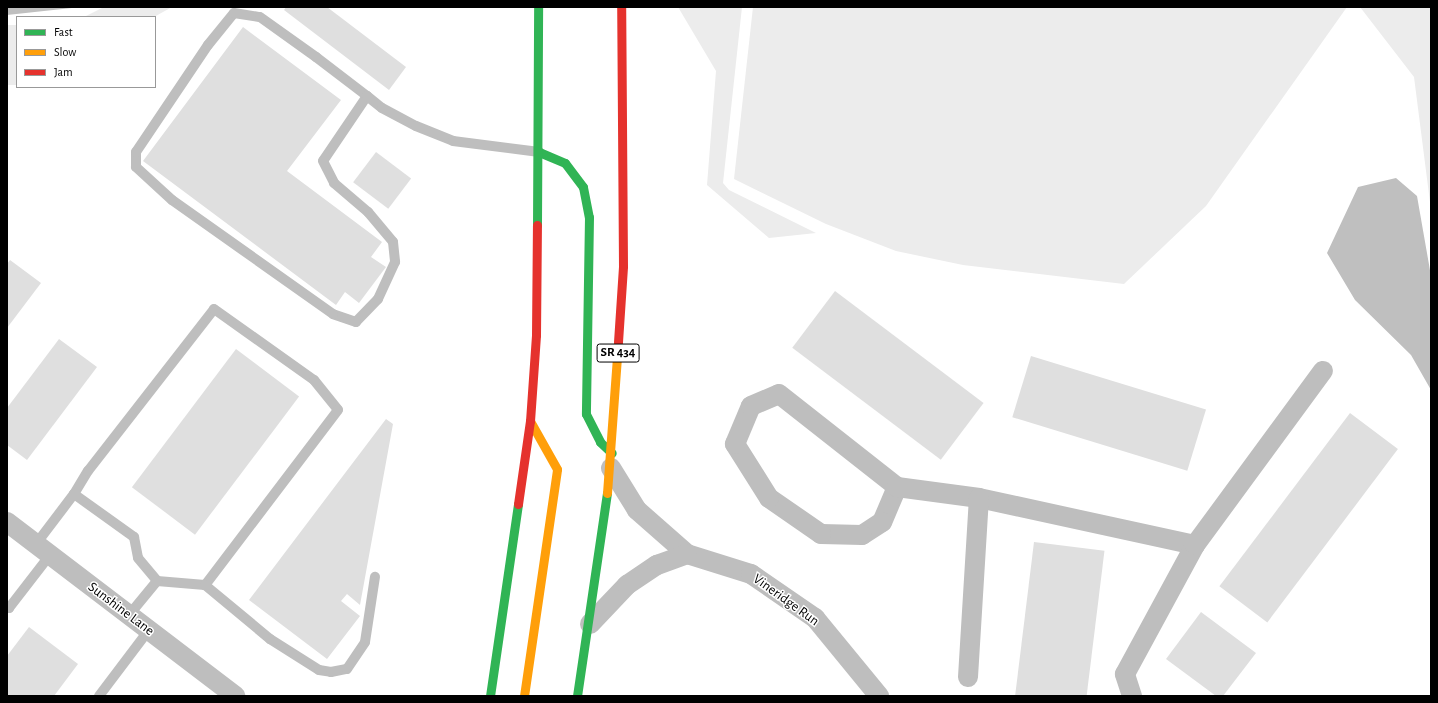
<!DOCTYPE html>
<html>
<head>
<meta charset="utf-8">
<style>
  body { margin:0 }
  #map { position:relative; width:1438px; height:703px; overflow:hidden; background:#fff; font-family:"Alegreya Sans",sans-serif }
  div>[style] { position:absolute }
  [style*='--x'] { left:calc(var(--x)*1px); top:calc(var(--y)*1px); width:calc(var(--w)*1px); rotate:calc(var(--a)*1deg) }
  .green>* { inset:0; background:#ececec; transform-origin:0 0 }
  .water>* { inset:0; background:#bfbfbf }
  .building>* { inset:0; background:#dfdfdf; transform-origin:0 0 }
  .lane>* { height:10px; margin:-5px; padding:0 5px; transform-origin:5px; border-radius:5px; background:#bebebe }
  .street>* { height:20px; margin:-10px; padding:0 10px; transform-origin:10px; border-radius:10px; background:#bebebe }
  .fast>* { height:9px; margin:-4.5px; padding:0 4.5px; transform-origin:4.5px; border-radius:4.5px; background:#30b455 }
  .slow>* { height:9px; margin:-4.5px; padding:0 4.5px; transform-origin:4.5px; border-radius:4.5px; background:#ff9f0a }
  .jam>* { height:9px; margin:-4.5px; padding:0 4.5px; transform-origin:4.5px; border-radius:4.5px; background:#e5322d }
  span { translate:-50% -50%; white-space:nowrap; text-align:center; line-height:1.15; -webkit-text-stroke:3px #fff; paint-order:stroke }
  .shield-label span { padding:1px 3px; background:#fff; border:1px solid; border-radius:3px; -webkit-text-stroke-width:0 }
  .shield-label { font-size:13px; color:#000; font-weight:700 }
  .street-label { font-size:14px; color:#000 }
  .frame { position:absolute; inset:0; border:8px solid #000; pointer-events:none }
  .legend { position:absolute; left:16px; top:16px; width:140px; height:72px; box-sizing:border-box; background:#fff; border:1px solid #999; margin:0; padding:5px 7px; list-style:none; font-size:12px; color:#000 }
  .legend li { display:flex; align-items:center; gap:8px; height:20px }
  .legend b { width:20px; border:1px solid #999 }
</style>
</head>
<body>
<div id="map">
  <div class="green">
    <i style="clip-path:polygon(104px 7px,172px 7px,154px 17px,84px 17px)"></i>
    <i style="clip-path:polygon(678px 7px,742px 7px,723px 183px,729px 190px,816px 233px,769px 238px,707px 185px,716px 71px)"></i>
    <i style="clip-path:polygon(753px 7px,1347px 7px,1206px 206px,1124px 284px,963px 265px,896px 251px,826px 224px,734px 179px)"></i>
    <i style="clip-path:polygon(1360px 7px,1431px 7px,1431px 210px,1414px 77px)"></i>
    <i style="left:17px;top:25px;width:60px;height:10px;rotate:90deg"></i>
  </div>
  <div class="water">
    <i style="clip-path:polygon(7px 7px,81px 7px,7px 15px)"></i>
    <i style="clip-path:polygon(1396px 178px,1417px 196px,1431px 276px,1431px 390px,1411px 355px,1355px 300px,1327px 253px,1358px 187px)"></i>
  </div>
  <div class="building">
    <i style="clip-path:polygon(286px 7px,327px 7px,406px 67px,389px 90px,284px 10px)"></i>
    <i style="clip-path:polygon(243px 27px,341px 100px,287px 171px,382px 242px,371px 257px,386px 267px,359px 303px,345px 292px,336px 305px,143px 161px)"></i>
    <i style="left:376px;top:152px;width:44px;height:38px;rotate:37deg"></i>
    <i style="clip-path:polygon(10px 260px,41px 283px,7px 328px,7px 264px)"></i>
    <i style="left:835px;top:291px;width:186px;height:71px;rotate:37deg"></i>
    <i style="clip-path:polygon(59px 339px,97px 367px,27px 460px,7px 445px,7px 408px)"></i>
    <i style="left:236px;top:349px;width:79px;height:173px;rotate:37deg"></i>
    <i style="left:1031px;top:356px;width:183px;height:64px;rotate:17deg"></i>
    <i style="left:1350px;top:413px;width:60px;height:217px;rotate:37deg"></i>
    <i style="clip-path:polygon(386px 419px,393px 424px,360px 605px,347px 594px,341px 601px,360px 616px,327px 659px,249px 600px)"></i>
    <i style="left:1034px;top:542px;width:71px;height:155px;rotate:7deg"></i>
    <i style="clip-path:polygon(1201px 612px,1256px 653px,1223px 696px,1216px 696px,1166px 659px)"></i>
    <i style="clip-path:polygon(29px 627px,78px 664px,54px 696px,7px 696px,7px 656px)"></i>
  </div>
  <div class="lane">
    <i style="--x:367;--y:96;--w:78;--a:124.1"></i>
    <i style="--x:323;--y:161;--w:25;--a:63"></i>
    <i style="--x:334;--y:183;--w:45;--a:40.5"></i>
    <i style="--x:368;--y:212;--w:39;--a:50"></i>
    <i style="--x:393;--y:242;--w:20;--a:84"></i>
    <i style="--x:395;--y:262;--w:41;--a:114.7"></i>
    <i style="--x:378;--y:299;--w:32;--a:134"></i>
    <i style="--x:356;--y:322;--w:24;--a:-161"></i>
    <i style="--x:333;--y:314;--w:197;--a:-144.7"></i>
    <i style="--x:172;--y:200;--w:49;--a:-137.5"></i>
    <i style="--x:136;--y:167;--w:15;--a:-90"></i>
    <i style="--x:136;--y:152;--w:129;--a:-56.1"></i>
    <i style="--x:208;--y:45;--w:41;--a:-50.9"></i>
    <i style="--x:234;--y:13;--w:26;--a:9"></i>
    <i style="--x:260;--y:17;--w:69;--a:35.5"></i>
    <i style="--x:316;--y:57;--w:64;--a:37.4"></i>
    <i style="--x:367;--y:96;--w:19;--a:39"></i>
    <i style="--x:382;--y:108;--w:38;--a:28"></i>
    <i style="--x:416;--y:126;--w:40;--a:22"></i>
    <i style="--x:453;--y:141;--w:87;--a:7.3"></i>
    <i style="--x:74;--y:494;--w:27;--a:-59"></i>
    <i style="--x:88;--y:471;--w:205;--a:-52.1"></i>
    <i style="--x:214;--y:309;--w:123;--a:35.4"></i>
    <i style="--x:314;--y:380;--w:38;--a:51"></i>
    <i style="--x:338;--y:410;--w:220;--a:127.2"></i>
    <i style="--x:205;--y:585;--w:48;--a:-175.2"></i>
    <i style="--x:36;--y:544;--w:63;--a:-52.8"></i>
    <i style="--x:74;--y:494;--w:74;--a:35.6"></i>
    <i style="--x:134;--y:537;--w:21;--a:79"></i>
    <i style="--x:138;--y:558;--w:30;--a:50"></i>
    <i style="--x:157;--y:581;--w:44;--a:129.5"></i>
    <i style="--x:205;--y:585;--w:85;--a:39.7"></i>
    <i style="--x:270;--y:639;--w:58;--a:32.3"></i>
    <i style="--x:319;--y:670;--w:12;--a:9"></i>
    <i style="--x:331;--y:672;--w:16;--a:-11"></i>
    <i style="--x:347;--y:669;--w:32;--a:-56"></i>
    <i style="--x:365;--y:642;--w:66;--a:-81.3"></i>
    <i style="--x:7;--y:606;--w:3;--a:45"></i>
    <i style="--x:9;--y:608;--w:67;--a:-52.3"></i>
    <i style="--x:99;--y:696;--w:83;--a:-52.9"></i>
  </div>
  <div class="street">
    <i style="--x:611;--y:468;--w:49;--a:58.2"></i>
    <i style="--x:637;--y:510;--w:67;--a:41.3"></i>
    <i style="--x:687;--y:554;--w:67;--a:17.4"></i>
    <i style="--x:751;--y:574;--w:78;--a:34.5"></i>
    <i style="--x:815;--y:618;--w:101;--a:50.6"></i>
    <i style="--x:897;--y:487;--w:38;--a:113"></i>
    <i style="--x:882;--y:522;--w:24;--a:147"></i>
    <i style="--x:862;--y:535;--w:41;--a:-178.6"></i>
    <i style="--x:821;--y:534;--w:63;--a:-145.3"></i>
    <i style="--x:769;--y:498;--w:64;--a:-122.2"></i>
    <i style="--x:735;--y:444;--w:41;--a:-67.2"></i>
    <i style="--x:751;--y:406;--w:30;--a:-23"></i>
    <i style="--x:779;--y:394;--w:150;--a:38.2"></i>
    <i style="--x:897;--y:487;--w:83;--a:7.6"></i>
    <i style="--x:979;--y:498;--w:221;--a:12.3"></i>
    <i style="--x:7;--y:522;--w:287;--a:37.3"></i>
    <i style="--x:590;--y:624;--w:54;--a:-46.5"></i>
    <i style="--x:627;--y:585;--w:36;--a:-34"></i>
    <i style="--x:657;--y:565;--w:32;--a:-20"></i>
    <i style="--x:968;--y:677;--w:179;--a:-86.5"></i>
    <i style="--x:1132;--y:696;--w:23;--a:-108"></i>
    <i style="--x:1125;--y:674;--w:147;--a:-61.5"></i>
    <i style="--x:1195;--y:545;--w:216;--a:-53.7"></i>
  </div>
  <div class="fast">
    <i style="--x:539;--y:152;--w:28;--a:23"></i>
    <i style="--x:565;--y:163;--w:30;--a:53"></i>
    <i style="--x:583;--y:187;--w:31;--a:79"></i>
    <i style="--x:589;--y:217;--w:197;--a:90.9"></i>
    <i style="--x:586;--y:414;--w:31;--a:63"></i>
    <i style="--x:600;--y:442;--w:16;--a:43"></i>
    <i style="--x:537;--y:225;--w:218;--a:-89.7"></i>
    <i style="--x:490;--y:696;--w:194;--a:-81.7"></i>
    <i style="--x:577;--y:696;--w:205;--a:-81.6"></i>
  </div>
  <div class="slow">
    <i style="--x:607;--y:493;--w:151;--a:-85.8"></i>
    <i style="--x:524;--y:696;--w:229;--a:-81.7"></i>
    <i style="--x:557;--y:469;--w:55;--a:-119.4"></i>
  </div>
  <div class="jam">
    <i style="--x:618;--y:342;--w:76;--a:-86.2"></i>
    <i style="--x:623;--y:266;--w:259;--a:-90.4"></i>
    <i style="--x:518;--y:504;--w:84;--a:-81.8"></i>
    <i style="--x:530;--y:421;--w:86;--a:-86"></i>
    <i style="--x:536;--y:335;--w:110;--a:-89.5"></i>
  </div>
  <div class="shield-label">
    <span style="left:618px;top:353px">SR 434</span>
  </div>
  <div class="street-label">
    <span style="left:786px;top:600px;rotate:36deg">Vineridge Run</span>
    <span style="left:121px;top:609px;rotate:37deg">Sunshine Lane</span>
  </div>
  <div class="frame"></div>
  <ul class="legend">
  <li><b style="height:5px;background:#30b455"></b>Fast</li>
  <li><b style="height:5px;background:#ff9f0a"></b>Slow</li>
  <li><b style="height:5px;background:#e5322d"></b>Jam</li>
  </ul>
</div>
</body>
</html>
